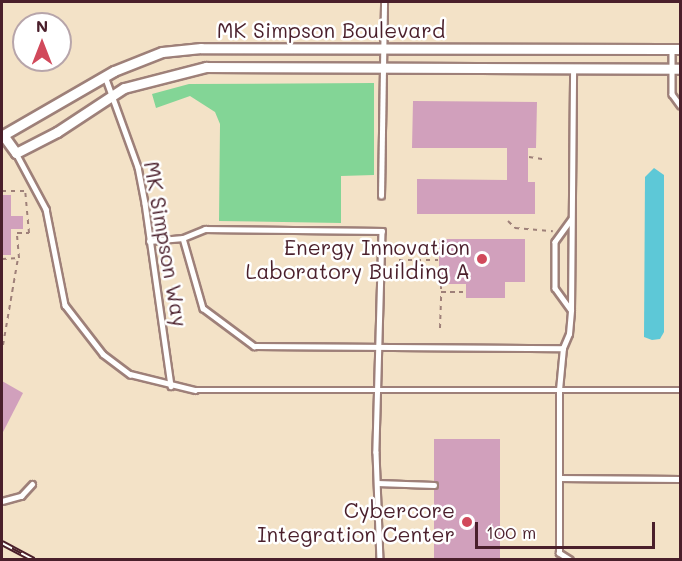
<!DOCTYPE html>
<html>
<head>
<meta charset="utf-8">
<style>
  body { margin:0 }
  #map { position:relative; width:682px; height:561px; overflow:hidden; background:#f3e2c7; font-family:Mali,sans-serif }
  div>[style] { position:absolute }
  [style*='--x'] { left:calc(var(--x)*1px); top:calc(var(--y)*1px); width:calc(var(--w)*1px); rotate:calc(var(--a)*1deg) }
  .green>* { inset:0; background:#83d596 }
  .water>* { inset:0; background:#5dc8d7 }
  .building>* { inset:0; background:#d1a0bc; transform-origin:0 0 }
  .path>* { height:2px; margin-top:-1px; transform-origin:0; background:repeating-linear-gradient(90deg,#9e8079 0 4.5px,transparent 0 9px) }
  .roads { filter:drop-shadow(2px 0 #9e8079) drop-shadow(-2px 0 #9e8079) drop-shadow(0 2px #9e8079) drop-shadow(0 -2px #9e8079) }
  .service>* { height:4.5px; margin:-2.25px; padding:0 2.25px; transform-origin:2.25px; border-radius:2.25px; background:#fff }
  .minor>* { height:9px; margin:-4.5px; padding:0 4.5px; transform-origin:4.5px; border-radius:4.5px; background:#fff }
  .rail>* { height:6px; margin-top:-3px; transform-origin:0; background:repeating-linear-gradient(90deg,#fff 0 11px,#4a1f2b 0 22px); box-sizing:border-box; border-block:2px solid #4a1f2b }
  .dots>* { width:16px; height:16px; translate:-50% -50%; box-sizing:border-box; border:3px solid #fff; border-radius:50% }
  span { translate:-50% -50%; white-space:nowrap; text-align:center; line-height:1.15; -webkit-text-stroke:5px #fff; paint-order:stroke }
  .street-label { font-size:21px; color:#4a1f2b }
  .poi-label { font-size:21px; color:#4a1f2b }
  .right { translate:-100% -50%; text-align:right }
  .frame { position:absolute; inset:0; border:3px solid #4a1f2b; pointer-events:none }
  .north { position:absolute; left:12px; top:12px; width:60px; height:60px; box-sizing:border-box; background:#fff; border:2px solid #b7a5aa; border-radius:50%; rotate:0deg; font-size:16px; font-weight:700; line-height:24px; text-align:center; color:#4a1f2b }
  .north::after { content:''; display:block; margin:auto; width:21px; height:27px; background:#d1495b; clip-path:polygon(50% 0,100% 100%,50% 72%,0 100%) }
  .scale { position:absolute; left:475px; top:522px; width:180px; height:27px; box-sizing:border-box; border:3px solid #4a1f2b; border-top:0; padding-left:8px; font-size:18px; line-height:21px; white-space:nowrap; color:#4a1f2b; -webkit-text-stroke:4px #fff; paint-order:stroke }
</style>
</head>
<body>
<div id="map">
  <div class="green">
    <i style="clip-path:polygon(374px 83px,374px 175px,341px 176px,341px 223px,219px 221px,220px 124px,215px 112px,190px 96px,156px 108px,152px 94px,189px 84px)"></i>
  </div>
  <div class="water">
    <i style="clip-path:polygon(654px 168px,664px 175px,664px 332px,660px 339px,652px 340px,644px 337px,645px 177px)"></i>
  </div>
  <div class="building">
    <i style="clip-path:polygon(413px 101px,537px 102px,536px 148px,528px 148px,528px 182px,535px 182px,535px 214px,417px 214px,417px 179px,507px 180px,507px 148px,412px 148px)"></i>
    <i style="clip-path:polygon(2px 195px,11px 195px,11px 216px,23px 216px,23px 229px,11px 229px,11px 255px,2px 255px)"></i>
    <i style="clip-path:polygon(439px 239px,525px 239px,525px 282px,505px 282px,505px 298px,466px 298px,466px 284px,439px 284px)"></i>
    <i style="clip-path:polygon(2px 381px,23px 393px,2px 434px)"></i>
    <i style="left:434px;top:439px;width:66px;height:121px"></i>
  </div>
  <div class="path">
    <i style="--x:529;--y:157;--w:18;--a:9"></i>
    <i style="--x:2;--y:191;--w:23;--a:0"></i>
    <i style="--x:508;--y:221;--w:10;--a:45"></i>
    <i style="--x:515;--y:228;--w:38;--a:5"></i>
    <i style="--x:2;--y:259;--w:17;--a:-3"></i>
    <i style="--x:19;--y:258;--w:25;--a:-95"></i>
    <i style="--x:17;--y:233;--w:12;--a:0"></i>
    <i style="--x:29;--y:233;--w:44;--a:-95.2"></i>
    <i style="--x:399;--y:260;--w:39;--a:0"></i>
    <i style="--x:441;--y:285;--w:7;--a:90"></i>
    <i style="--x:440;--y:328;--w:36;--a:-88"></i>
    <i style="--x:441;--y:292;--w:22;--a:0"></i>
    <i style="--x:3;--y:345;--w:88;--a:-80.2"></i>
  </div>
  <div class="roads">
    <div class="service">
      <i style="--x:672;--y:49;--w:45;--a:90"></i>
      <i style="--x:672;--y:94;--w:14;--a:54"></i>
      <i style="--x:105;--y:76;--w:97;--a:70.1"></i>
      <i style="--x:138;--y:167;--w:37;--a:79"></i>
      <i style="--x:145;--y:203;--w:185;--a:81.9"></i>
      <i style="--x:16;--y:153;--w:64;--a:61.8"></i>
      <i style="--x:46;--y:209;--w:98;--a:78.8"></i>
      <i style="--x:65;--y:305;--w:62;--a:52.2"></i>
      <i style="--x:103;--y:354;--w:34;--a:37"></i>
      <i style="--x:130;--y:374;--w:67;--a:13.8"></i>
      <i style="--x:195;--y:390;--w:364;--a:0"></i>
      <i style="--x:559;--y:390;--w:42;--a:-84.6"></i>
      <i style="--x:381;--y:196;--w:194;--a:-89.1"></i>
      <i style="--x:571;--y:220;--w:27;--a:126"></i>
      <i style="--x:555;--y:242;--w:46;--a:90"></i>
      <i style="--x:555;--y:288;--w:27;--a:54"></i>
      <i style="--x:183;--y:238;--w:73;--a:74.1"></i>
      <i style="--x:203;--y:308;--w:64;--a:36.7"></i>
      <i style="--x:254;--y:346;--w:309;--a:0.4"></i>
      <i style="--x:563;--y:348;--w:15;--a:-67"></i>
      <i style="--x:569;--y:334;--w:24;--a:-85"></i>
      <i style="--x:571;--y:310;--w:241;--a:-89.5"></i>
      <i style="--x:149;--y:241;--w:34;--a:-5"></i>
      <i style="--x:183;--y:238;--w:24;--a:-22"></i>
      <i style="--x:205;--y:229;--w:177;--a:0.6"></i>
      <i style="--x:382;--y:231;--w:221;--a:91.6"></i>
      <i style="--x:376;--y:452;--w:108;--a:87.9"></i>
      <i style="--x:559;--y:478;--w:121;--a:0.5"></i>
      <i style="--x:377;--y:483;--w:57;--a:2"></i>
      <i style="--x:2;--y:501;--w:20;--a:-15"></i>
      <i style="--x:21;--y:496;--w:16;--a:-47"></i>
      <i style="--x:570;--y:560;--w:13;--a:-148"></i>
      <i style="--x:559;--y:553;--w:163;--a:-90"></i>
      <i style="--x:559;--y:390;--w:121;--a:0"></i>
    </div>
    <div class="minor">
      <i style="--x:680;--y:49;--w:479;--a:-179.9"></i>
      <i style="--x:201;--y:48;--w:39;--a:174"></i>
      <i style="--x:162;--y:52;--w:52;--a:158.4"></i>
      <i style="--x:114;--y:71;--w:128;--a:150"></i>
      <i style="--x:3;--y:135;--w:22;--a:54"></i>
      <i style="--x:16;--y:153;--w:46;--a:-27.1"></i>
      <i style="--x:57;--y:132;--w:80;--a:-33.3"></i>
      <i style="--x:124;--y:88;--w:85;--a:-14.4"></i>
      <i style="--x:206;--y:67;--w:474;--a:0.2"></i>
    </div>
  </div>
  <div class="rail">
    <i style="--x:2;--y:543;--w:36;--a:28"></i>
  </div>
  <div class="dots">
    <i style="left:482px;top:259px;background:#d1495b"></i>
    <i style="left:467px;top:522px;background:#d1495b"></i>
  </div>
  <div class="street-label">
    <span style="left:331px;top:30px">MK Simpson Boulevard</span>
    <span style="left:166px;top:244px;rotate:80deg">MK Simpson Way</span>
  </div>
  <div class="poi-label">
    <span class="right" style="left:470px;top:259px">Energy Innovation<br>Laboratory Building A</span>
    <span class="right" style="left:455px;top:522px">Cybercore<br>Integration Center</span>
  </div>
  <div class="frame"></div>
  <div class="north">N</div>
  <div class="scale">100 m</div>
</div>
</body>
</html>
